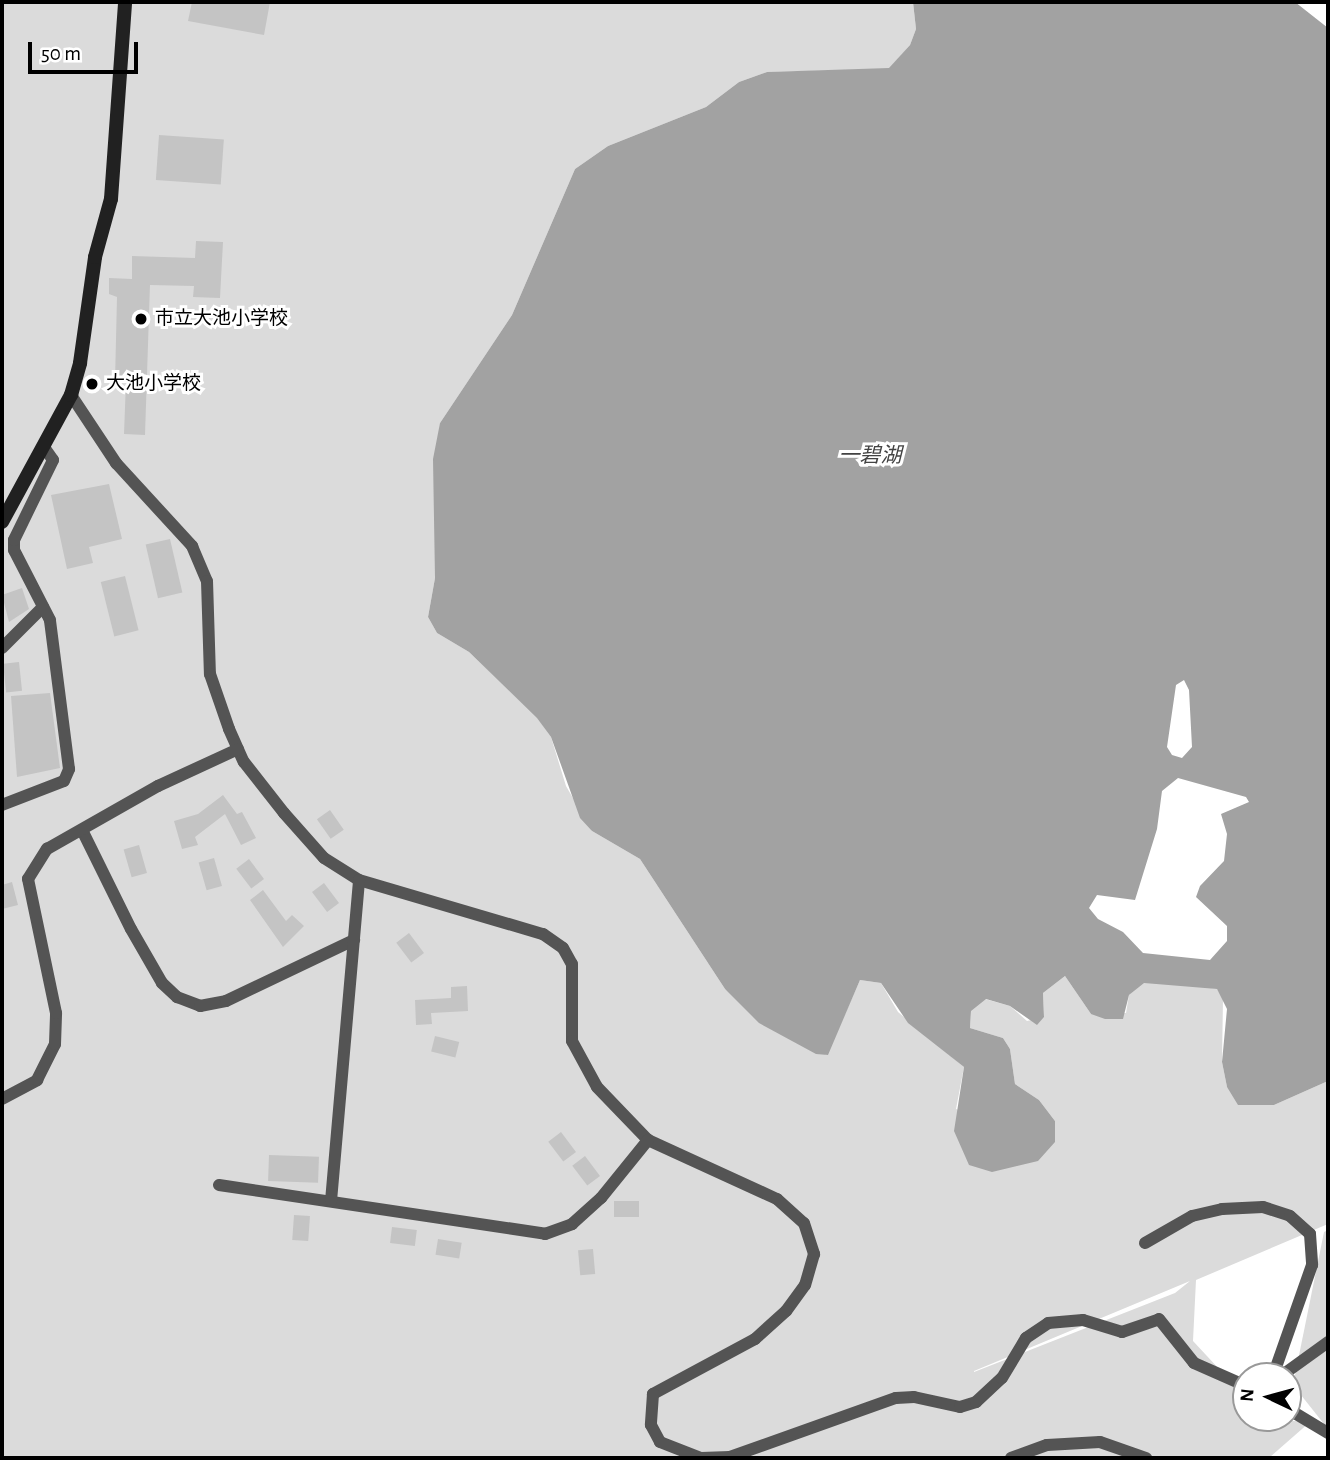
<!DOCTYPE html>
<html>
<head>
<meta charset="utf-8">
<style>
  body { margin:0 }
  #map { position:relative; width:1330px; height:1460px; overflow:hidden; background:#fff; font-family:"Alegreya Sans","Noto Sans JP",sans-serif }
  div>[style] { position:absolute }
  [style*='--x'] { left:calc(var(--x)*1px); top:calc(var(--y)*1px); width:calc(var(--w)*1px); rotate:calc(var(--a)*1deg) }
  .green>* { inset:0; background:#dbdbdb }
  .water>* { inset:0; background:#a2a2a2 }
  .building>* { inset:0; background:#c4c4c4; transform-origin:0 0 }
  .street>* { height:12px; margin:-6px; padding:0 6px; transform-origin:6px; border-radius:6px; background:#545454 }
  .secondary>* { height:14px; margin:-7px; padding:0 7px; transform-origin:7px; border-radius:7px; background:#212121 }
  .dots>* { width:19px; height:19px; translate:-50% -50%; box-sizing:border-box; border:4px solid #fff; border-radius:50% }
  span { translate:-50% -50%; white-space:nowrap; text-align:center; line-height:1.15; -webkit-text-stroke:6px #fff; paint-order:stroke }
  .poi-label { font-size:19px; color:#000 }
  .left { translate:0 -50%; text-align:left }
  .water-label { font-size:21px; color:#434343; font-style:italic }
  .frame { position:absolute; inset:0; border:4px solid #000; pointer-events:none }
  .north { position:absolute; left:1232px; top:1362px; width:70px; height:70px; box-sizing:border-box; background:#fff; border:2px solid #999; border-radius:50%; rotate:275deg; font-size:19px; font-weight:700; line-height:28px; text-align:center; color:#000 }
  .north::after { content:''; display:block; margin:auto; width:24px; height:32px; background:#000; clip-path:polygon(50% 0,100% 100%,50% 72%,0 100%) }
  .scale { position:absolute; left:28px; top:42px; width:110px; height:32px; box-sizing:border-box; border:4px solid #000; border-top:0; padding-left:9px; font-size:21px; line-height:24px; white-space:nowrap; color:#000; -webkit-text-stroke:5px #fff; paint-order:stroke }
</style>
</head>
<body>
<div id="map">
  <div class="green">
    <i style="clip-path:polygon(evenodd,2px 2px,913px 2px,916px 29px,910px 45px,889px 69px,767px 72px,739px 82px,706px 107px,608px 146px,575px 169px,512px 315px,440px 423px,435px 578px,428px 617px,437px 633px,469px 652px,537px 717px,551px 737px,566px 786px,592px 831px,640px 859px,725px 989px,786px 1037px,827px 1055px,860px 980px,881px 983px,898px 1012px,964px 1067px,956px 1109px,1055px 1142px,1055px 1121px,1039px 1100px,1015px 1084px,1010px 1049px,1003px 1038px,970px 1028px,971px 1010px,985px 999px,1010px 1006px,1027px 1021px,1044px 1017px,1043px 993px,1065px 976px,1091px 1014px,1126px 1013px,1129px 995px,1144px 982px,1180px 983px,1217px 989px,1223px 998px,1222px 1062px,1227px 1087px,1274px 1105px,1328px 1081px,1328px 1224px,1196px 1280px,1193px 1341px,1246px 1398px,1246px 1418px,1310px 1422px,1269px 1458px,2px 1458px,2px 2px,1190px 1281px,1175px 1293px,974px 1372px,974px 1371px,1190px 1281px)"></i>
    <i style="clip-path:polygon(1328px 1230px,1328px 1429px,1293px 1385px,1324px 1232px)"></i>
  </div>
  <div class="water">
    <i style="clip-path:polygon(evenodd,913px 2px,1295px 2px,1328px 28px,1328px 1081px,1274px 1105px,1238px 1105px,1227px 1087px,1222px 1062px,1227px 1009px,1217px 989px,1144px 983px,1129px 995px,1123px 1019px,1105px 1019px,1091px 1014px,1065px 976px,1043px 993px,1044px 1017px,1037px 1025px,1010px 1006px,986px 999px,971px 1011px,970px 1028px,1003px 1038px,1010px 1049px,1015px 1084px,1039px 1100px,1055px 1121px,1055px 1142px,1038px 1161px,992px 1172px,969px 1165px,954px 1131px,964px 1067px,908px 1023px,881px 983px,860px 980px,828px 1055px,816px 1054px,759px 1023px,725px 989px,640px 859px,592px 831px,580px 818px,551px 737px,537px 718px,469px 652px,437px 633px,428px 617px,435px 578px,433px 459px,440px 423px,512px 315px,575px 169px,608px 146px,706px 107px,739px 82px,767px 72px,889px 68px,910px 45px,916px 29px,913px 2px,1184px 680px,1189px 690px,1192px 747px,1182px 758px,1172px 755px,1167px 747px,1176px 685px,1184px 680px,913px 2px,1178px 778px,1246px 797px,1249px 802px,1221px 814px,1227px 834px,1224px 861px,1200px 886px,1196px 897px,1227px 926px,1227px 941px,1210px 960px,1143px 953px,1123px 932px,1098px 919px,1089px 908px,1097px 895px,1135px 900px,1157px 829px,1162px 791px,1178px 778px)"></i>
  </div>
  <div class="building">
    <i style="clip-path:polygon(192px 2px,270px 2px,264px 35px,188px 21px)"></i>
    <i style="left:159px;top:135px;width:65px;height:45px;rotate:4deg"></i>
    <i style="clip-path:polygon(196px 241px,223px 242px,220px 298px,193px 297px,194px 286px,150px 285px,145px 435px,124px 434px,126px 381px,115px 381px,117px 297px,109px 294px,109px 278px,132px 279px,132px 256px,195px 258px)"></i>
    <i style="clip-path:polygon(109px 484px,122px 539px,89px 547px,93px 563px,67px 569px,51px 495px)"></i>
    <i style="left:170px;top:539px;width:55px;height:25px;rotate:77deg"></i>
    <i style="left:125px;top:576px;width:56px;height:25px;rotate:76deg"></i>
    <i style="clip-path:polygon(22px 588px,29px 609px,9px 622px,2px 595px)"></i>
    <i style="left:19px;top:662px;width:29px;height:16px;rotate:84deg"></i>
    <i style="clip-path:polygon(50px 693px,60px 768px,17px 777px,11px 696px)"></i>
    <i style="clip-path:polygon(223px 795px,237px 814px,242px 812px,256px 838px,241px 845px,225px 814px,195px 837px,198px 845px,182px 849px,174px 821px,198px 814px)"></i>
    <i style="left:330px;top:810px;width:24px;height:16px;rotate:55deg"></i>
    <i style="left:139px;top:845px;width:29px;height:16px;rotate:74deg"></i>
    <i style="left:214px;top:858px;width:29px;height:16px;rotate:74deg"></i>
    <i style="left:249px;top:859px;width:25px;height:16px;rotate:53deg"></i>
    <i style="clip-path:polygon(12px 882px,18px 905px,2px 909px,2px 885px)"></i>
    <i style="left:324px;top:883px;width:25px;height:15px;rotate:53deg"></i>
    <i style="clip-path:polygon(263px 890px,286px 921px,292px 915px,304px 926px,283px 947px,250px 900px)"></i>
    <i style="left:409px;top:933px;width:25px;height:16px;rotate:53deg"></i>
    <i style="clip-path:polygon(467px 986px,468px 1011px,431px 1013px,432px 1024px,416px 1025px,415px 1000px,451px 998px,451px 987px)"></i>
    <i style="left:435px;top:1036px;width:25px;height:16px;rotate:14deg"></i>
    <i style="left:561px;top:1132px;width:25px;height:16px;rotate:53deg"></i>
    <i style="left:269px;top:1155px;width:50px;height:26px;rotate:2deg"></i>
    <i style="left:585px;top:1156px;width:25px;height:16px;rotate:53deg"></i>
    <i style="left:639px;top:1201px;width:16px;height:25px;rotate:90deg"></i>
    <i style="left:294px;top:1215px;width:16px;height:25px;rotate:4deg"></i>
    <i style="left:392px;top:1227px;width:25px;height:16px;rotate:7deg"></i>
    <i style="left:438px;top:1239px;width:24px;height:16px;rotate:9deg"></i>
    <i style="left:593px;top:1249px;width:25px;height:15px;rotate:85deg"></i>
  </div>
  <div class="street">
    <i style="--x:71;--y:395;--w:82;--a:56.5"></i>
    <i style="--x:116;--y:463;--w:113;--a:47.5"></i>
    <i style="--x:192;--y:546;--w:38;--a:67"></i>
    <i style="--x:207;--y:581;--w:93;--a:88.2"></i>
    <i style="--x:210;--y:674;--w:58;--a:70.9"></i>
    <i style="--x:229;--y:729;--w:36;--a:66"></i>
    <i style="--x:244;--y:762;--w:65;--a:51.9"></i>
    <i style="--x:284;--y:813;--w:60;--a:48.4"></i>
    <i style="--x:324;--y:858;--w:41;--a:32.2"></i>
    <i style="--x:359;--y:880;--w:192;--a:16.4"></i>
    <i style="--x:543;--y:934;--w:24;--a:35"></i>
    <i style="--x:563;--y:948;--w:18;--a:61"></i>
    <i style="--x:572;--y:964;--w:77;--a:90"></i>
    <i style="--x:572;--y:1041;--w:52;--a:61.5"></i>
    <i style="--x:597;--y:1087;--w:74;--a:46.1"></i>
    <i style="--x:648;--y:1140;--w:142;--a:24.6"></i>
    <i style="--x:777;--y:1199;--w:36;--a:42"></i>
    <i style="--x:804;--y:1223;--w:33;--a:72"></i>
    <i style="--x:814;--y:1254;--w:32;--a:106"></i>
    <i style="--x:805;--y:1285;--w:32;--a:126"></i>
    <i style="--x:786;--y:1311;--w:42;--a:137.9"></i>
    <i style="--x:755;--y:1339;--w:116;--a:151.7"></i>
    <i style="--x:653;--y:1394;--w:31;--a:94"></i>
    <i style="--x:651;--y:1425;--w:19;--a:62"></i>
    <i style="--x:660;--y:1442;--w:44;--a:21.3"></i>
    <i style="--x:701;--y:1458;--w:29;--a:-2"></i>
    <i style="--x:730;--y:1457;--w:176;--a:-19.6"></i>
    <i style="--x:896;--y:1398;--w:18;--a:-3"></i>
    <i style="--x:914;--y:1397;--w:47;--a:12.3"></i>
    <i style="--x:960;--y:1407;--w:17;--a:-17"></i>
    <i style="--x:976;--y:1402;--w:35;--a:-43"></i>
    <i style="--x:1002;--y:1378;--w:47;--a:-59"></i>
    <i style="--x:1026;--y:1338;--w:27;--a:-34"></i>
    <i style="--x:1048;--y:1323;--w:35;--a:-5"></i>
    <i style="--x:1083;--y:1320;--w:41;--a:17.1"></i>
    <i style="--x:1122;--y:1332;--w:39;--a:-19"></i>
    <i style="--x:1159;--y:1319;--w:56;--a:51.5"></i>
    <i style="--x:1194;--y:1363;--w:57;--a:23.9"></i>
    <i style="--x:2;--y:648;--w:58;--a:-45"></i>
    <i style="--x:2;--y:805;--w:66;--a:-21.2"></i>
    <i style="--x:64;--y:781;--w:13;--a:-67"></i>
    <i style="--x:69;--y:769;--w:150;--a:-97.3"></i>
    <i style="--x:50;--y:620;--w:79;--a:-117.2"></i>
    <i style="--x:14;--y:550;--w:10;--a:-90"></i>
    <i style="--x:14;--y:540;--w:89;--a:-64"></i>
    <i style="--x:53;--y:460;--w:16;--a:-125"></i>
    <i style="--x:82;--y:830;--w:110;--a:63.7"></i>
    <i style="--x:131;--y:929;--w:62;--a:60.1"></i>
    <i style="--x:162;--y:983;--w:21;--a:43"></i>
    <i style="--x:177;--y:997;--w:25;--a:21"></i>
    <i style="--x:200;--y:1006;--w:26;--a:-11"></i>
    <i style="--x:226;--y:1001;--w:142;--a:-25.5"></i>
    <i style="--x:2;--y:1099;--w:40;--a:-28"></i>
    <i style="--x:37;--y:1080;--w:40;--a:-63.4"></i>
    <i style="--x:55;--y:1044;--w:31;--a:-88"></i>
    <i style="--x:56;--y:1013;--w:137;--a:-101.8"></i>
    <i style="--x:28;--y:879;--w:36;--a:-58"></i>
    <i style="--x:47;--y:849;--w:128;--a:-29.6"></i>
    <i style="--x:158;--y:786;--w:88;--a:-24.8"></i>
    <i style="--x:219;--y:1185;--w:330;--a:8.5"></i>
    <i style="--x:545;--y:1234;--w:29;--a:-20"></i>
    <i style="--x:572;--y:1224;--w:39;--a:-42"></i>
    <i style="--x:601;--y:1198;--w:75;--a:-51"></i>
    <i style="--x:331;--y:1201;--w:322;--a:-85"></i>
    <i style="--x:1145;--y:1243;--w:54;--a:-29.9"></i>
    <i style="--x:1192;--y:1216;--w:31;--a:-13"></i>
    <i style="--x:1222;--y:1209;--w:41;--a:-2.8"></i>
    <i style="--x:1263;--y:1207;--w:28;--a:18"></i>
    <i style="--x:1290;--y:1216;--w:27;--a:42"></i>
    <i style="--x:1310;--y:1234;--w:31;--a:86"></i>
    <i style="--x:1312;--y:1265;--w:118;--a:109.4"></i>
    <i style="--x:1281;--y:1376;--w:58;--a:-35.9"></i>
    <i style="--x:1288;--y:1409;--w:47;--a:31"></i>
    <i style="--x:1011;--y:1458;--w:38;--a:-20"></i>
    <i style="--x:1047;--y:1445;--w:53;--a:-3.2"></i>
    <i style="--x:1100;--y:1442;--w:49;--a:19.2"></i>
  </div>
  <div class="secondary">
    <i style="--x:2;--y:522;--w:145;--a:-61.5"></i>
    <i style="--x:71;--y:395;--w:33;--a:-74"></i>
    <i style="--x:80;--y:363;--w:107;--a:-81.9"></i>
    <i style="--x:95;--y:257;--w:60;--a:-74.6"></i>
    <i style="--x:111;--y:199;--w:197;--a:-85.9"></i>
  </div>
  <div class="dots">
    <i style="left:141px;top:319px;background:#000"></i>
    <i style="left:92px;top:384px;background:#000"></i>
  </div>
  <div class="poi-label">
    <span class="left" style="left:155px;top:319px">市立大池小学校</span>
    <span class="left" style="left:106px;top:384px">大池小学校</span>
  </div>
  <div class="water-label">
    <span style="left:870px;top:456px">一碧湖</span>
  </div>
  <div class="frame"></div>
  <div class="north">N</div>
  <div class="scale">50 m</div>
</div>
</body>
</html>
